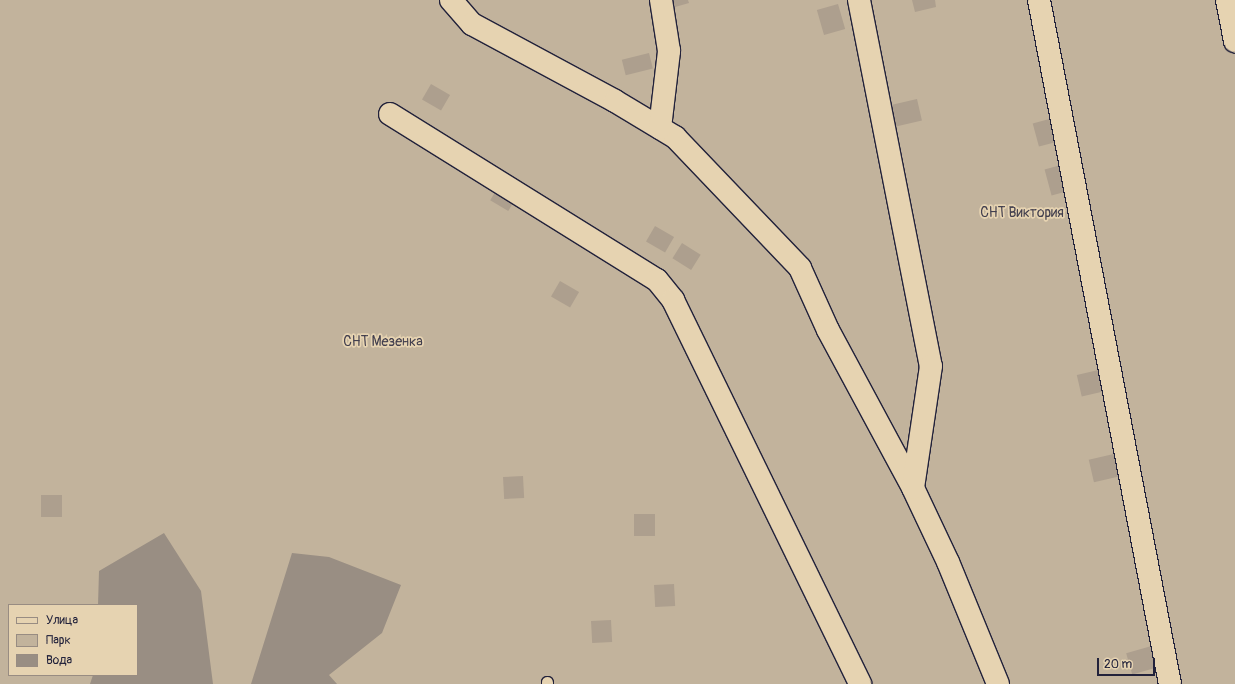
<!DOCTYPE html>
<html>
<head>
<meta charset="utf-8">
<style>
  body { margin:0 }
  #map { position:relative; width:1235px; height:684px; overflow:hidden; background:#deccac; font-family:Pangolin,sans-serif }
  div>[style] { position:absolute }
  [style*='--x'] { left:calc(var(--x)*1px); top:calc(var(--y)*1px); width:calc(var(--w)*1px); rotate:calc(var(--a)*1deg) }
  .green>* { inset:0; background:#c2b39c }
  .water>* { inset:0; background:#998e83 }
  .building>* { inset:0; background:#ad9f8e; transform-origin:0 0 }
  .roads { filter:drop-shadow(1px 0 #22223b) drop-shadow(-1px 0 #22223b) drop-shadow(0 1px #22223b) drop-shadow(0 -1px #22223b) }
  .service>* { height:11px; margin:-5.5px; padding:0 5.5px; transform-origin:5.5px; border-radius:5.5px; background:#e6d3b1 }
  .minor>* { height:22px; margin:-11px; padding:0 11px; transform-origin:11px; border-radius:11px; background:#e6d3b1 }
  span { translate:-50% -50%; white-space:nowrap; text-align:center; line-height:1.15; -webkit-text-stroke:3.5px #e6d3b1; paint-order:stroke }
  .park-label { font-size:14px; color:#423f4e }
  .legend { position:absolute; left:8px; top:604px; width:130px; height:72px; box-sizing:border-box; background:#e6d3b1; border:1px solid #988c82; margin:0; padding:5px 7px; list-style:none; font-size:12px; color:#22223b }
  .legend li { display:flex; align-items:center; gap:8px; height:20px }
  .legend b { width:20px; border:1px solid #988c82 }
  .scale { position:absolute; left:1097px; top:658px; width:58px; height:18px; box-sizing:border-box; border:2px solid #22223b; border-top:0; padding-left:5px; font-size:12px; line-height:14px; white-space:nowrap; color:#22223b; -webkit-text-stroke:3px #e6d3b1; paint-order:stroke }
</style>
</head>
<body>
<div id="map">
  <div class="green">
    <i style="clip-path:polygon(evenodd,0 0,1235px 0,1235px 684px,0 684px,0 0,9px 605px,137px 605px,137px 675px,9px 675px,9px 605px)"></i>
  </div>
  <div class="water">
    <i style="clip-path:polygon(164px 533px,201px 591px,213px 684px,90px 684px,93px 675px,137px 675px,137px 605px,98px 605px,99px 571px)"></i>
    <i style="clip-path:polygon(292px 553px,329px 557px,401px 585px,382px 633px,329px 675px,337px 684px,251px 684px)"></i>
  </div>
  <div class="building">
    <i style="clip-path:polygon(665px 0,688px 0,689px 3px,668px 9px)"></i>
    <i style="clip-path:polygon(912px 0,935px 0,936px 7px,915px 12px)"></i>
    <i style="left:838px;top:4px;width:26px;height:22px;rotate:74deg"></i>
    <i style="left:649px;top:53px;width:16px;height:28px;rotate:76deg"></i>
    <i style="left:431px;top:84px;width:22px;height:18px;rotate:30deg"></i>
    <i style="left:917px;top:99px;width:22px;height:31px;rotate:77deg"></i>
    <i style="left:1053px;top:118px;width:24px;height:21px;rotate:75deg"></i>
    <i style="left:1061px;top:165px;width:27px;height:17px;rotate:75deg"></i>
    <i style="left:500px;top:184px;width:21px;height:19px;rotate:31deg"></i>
    <i style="left:655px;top:226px;width:22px;height:18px;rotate:30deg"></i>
    <i style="left:682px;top:243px;width:22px;height:18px;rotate:32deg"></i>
    <i style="left:560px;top:281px;width:22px;height:18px;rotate:30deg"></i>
    <i style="left:1107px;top:368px;width:22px;height:31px;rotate:77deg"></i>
    <i style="left:1118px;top:453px;width:23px;height:30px;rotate:77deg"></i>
    <i style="left:523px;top:476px;width:22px;height:20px;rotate:87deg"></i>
    <i style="left:41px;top:495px;width:21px;height:22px"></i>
    <i style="left:655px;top:514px;width:22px;height:21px;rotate:90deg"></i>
    <i style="left:674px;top:584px;width:22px;height:20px;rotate:87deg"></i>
    <i style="left:611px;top:620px;width:22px;height:20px;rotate:87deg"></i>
    <i style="left:1155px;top:645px;width:22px;height:30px;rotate:74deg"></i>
  </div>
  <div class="roads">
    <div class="service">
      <i style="--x:547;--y:682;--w:2;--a:90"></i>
    </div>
    <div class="minor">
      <i style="--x:451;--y:0;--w:32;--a:49"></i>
      <i style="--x:472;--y:24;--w:162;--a:28.3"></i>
      <i style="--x:615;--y:101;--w:70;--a:31"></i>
      <i style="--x:675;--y:137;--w:181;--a:46.3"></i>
      <i style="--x:800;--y:268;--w:68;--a:65.7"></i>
      <i style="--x:828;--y:330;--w:179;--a:61.7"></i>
      <i style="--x:913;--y:488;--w:82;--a:64.7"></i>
      <i style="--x:948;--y:562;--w:132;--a:67.7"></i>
      <i style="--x:859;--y:0;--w:373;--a:78.9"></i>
      <i style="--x:931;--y:366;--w:123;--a:98.4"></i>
      <i style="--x:1039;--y:0;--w:696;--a:79.16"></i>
      <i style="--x:1227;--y:0;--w:42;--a:79"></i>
      <i style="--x:390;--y:114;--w:314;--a:31.9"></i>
      <i style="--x:657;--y:280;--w:26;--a:51"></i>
      <i style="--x:673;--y:300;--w:427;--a:64"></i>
      <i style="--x:660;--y:128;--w:78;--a:-83.3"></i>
      <i style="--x:669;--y:51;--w:52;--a:-98.9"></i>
    </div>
  </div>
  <div class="park-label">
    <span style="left:1022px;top:213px">СНТ Виктория</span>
    <span style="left:383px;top:342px">СНТ Мезенка</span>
  </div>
  <ul class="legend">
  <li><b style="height:5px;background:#e6d3b1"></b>Улица</li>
  <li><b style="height:11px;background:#c2b39c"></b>Парк</li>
  <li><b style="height:11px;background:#998e83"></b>Вода</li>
  </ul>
  <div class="scale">20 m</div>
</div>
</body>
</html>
